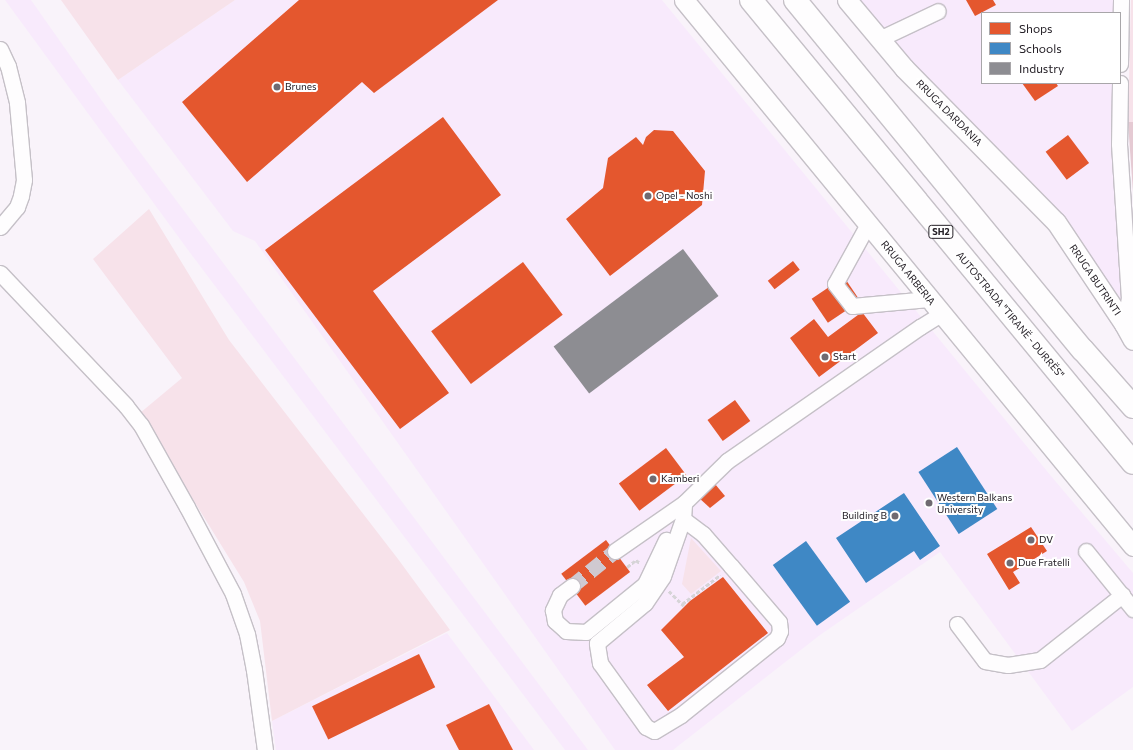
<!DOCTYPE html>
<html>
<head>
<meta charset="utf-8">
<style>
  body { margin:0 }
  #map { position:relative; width:1133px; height:750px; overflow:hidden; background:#f9f3fa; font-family:Commissioner,sans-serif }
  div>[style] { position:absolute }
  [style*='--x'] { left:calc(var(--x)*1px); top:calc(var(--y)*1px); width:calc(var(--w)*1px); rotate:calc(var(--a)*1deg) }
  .built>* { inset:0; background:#f8eafc }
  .green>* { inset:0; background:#f7e2ea }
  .forest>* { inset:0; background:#e5cad3 }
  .shops>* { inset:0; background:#e4572e; transform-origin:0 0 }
  .schools>* { inset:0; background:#3f88c5; transform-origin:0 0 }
  .industry>* { inset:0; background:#8d8d92; transform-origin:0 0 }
  .minor-tunnel>* { height:15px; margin-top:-7.5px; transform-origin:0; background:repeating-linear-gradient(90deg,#cfc9d0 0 15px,transparent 0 23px) }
  .path>* { height:2.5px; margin-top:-1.25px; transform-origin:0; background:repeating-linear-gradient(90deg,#d6d4d7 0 4px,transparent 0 6px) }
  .roads { filter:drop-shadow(1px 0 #c5c0c7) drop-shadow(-1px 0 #c5c0c7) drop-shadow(0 1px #c5c0c7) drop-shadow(0 -1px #c5c0c7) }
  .minor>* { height:15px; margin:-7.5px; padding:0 7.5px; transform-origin:7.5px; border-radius:7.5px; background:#fefdfe }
  .major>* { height:19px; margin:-9.5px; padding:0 9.5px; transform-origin:9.5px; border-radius:9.5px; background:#fefdfe }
  .highway>* { height:22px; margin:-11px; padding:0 11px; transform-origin:11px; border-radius:11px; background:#fefdfe }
  .dots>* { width:11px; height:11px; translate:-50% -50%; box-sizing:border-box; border:2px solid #fff; border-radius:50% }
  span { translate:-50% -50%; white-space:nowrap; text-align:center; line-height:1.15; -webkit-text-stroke:4px #fff; paint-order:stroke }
  .shield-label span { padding:1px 3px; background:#fff; border:1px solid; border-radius:3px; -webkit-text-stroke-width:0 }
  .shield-label { font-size:9px; color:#252027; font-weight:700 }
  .poi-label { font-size:10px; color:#252027 }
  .left { translate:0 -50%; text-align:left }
  .right { translate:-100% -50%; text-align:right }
  .street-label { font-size:10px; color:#252027 }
  .legend { position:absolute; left:981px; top:12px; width:140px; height:72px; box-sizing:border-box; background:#fff; border:1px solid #a8a6a9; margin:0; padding:5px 7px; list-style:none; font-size:12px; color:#252027 }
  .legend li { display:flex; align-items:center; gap:8px; height:20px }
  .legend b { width:20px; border:1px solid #a8a6a9 }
</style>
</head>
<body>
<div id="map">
  <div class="built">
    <i style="clip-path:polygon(5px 0,31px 0,107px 108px,588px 750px,565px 750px,188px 250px)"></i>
    <i style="clip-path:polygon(235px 0,662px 0,1051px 476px,1133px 573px,1133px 687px,1072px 731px,940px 552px,820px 635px,673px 750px,615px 750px,255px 241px,233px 231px,118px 80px)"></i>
    <i style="clip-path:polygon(847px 0,1121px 0,1120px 13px,982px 13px,982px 83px,1120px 83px,1124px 324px,1056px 222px)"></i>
    <i style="clip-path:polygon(447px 633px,534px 750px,276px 750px,272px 721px)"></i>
  </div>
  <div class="green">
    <i style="clip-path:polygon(61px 0,235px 0,118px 80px)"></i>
    <i style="clip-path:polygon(1131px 0,1133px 0,1133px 122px,1128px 122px)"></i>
    <i style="clip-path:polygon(149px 209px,229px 340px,398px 559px,450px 630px,272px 721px,260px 621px,244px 582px,139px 412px,140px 413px,182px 378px,93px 259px)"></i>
    <i style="clip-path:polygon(691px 538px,721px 571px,691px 594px,682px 584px)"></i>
  </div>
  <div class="forest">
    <i style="clip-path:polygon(1128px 122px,1133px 122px,1133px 192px)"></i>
  </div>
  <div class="shops">
    <i style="clip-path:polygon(299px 0,498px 0,374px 93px,362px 82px,247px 182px,182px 102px)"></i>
    <i style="clip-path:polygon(966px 0,993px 0,996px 5px,975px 16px)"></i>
    <i style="clip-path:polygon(1022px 83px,1056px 83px,1058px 86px,1035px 101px)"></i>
    <i style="clip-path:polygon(443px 117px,501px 195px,373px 291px,449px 393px,400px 429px,265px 250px)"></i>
    <i style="clip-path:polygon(654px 130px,673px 131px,705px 171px,702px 205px,610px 276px,566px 219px,603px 188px,608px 158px,636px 137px,643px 145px,646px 137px)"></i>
    <i style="left:1068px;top:135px;width:35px;height:28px;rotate:53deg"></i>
    <i style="left:793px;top:261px;width:11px;height:32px;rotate:52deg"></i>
    <i style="left:523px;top:262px;width:66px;height:115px;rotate:53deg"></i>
    <i style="left:844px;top:277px;width:29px;height:39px;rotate:56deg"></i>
    <i style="clip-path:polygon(862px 312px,878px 333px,819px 377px,790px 338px,814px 319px,828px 337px)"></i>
    <i style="left:735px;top:400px;width:26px;height:34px;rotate:54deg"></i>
    <i style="left:666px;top:448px;width:34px;height:59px;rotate:53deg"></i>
    <i style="clip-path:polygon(715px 484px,725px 496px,710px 508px,698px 497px)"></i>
    <i style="clip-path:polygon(1031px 527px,1047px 551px,1013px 572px,1020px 583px,1009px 590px,987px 554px)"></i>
    <i style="left:606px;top:540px;width:40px;height:56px;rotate:53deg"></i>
    <i style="clip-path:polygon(723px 577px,768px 633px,668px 711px,647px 685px,684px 657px,661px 630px,690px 601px)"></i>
    <i style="left:419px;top:654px;width:37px;height:119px;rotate:64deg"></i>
    <i style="clip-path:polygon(489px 704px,513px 750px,459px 750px,446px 725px)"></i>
  </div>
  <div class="schools">
    <i style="left:957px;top:447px;width:74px;height:46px;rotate:57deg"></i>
    <i style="clip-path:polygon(904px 493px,940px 546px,920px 560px,914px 551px,866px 583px,836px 538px)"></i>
    <i style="left:806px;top:541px;width:75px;height:41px;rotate:54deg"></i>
  </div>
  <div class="industry">
    <i style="left:683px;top:249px;width:59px;height:162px;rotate:53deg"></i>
  </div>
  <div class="minor-tunnel">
    <i style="--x:572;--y:586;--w:55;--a:-39.1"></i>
  </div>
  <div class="path">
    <i style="--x:627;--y:567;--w:11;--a:-38"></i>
    <i style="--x:636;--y:560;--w:5;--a:37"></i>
    <i style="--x:669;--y:591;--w:21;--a:45"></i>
    <i style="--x:682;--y:604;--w:48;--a:-37.3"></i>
  </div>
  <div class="roads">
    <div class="minor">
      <i style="--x:879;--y:39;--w:65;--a:-25.4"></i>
      <i style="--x:0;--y:49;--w:19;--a:65"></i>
      <i style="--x:8;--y:66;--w:38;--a:76"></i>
      <i style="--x:17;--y:103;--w:77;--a:84.8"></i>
      <i style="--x:24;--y:180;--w:16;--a:101"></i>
      <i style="--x:21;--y:196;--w:12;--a:110"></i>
      <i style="--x:17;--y:207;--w:26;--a:130"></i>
      <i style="--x:1120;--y:64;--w:64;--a:-89.1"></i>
      <i style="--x:1120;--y:83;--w:61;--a:90.9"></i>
      <i style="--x:1119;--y:144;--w:154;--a:86.3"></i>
      <i style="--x:1129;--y:298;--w:26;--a:101"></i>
      <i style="--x:868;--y:224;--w:68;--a:118.8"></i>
      <i style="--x:835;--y:284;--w:28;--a:52"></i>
      <i style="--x:852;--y:306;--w:77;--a:-5.2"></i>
      <i style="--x:0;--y:273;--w:183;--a:46.5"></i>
      <i style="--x:126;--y:406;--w:24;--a:52"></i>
      <i style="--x:141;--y:425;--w:94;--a:60.7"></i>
      <i style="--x:187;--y:507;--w:98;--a:62.1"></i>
      <i style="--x:233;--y:594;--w:42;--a:70.7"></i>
      <i style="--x:247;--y:634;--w:37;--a:79"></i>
      <i style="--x:254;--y:670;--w:81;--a:82.2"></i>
      <i style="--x:683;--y:519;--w:25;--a:37"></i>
      <i style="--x:703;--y:534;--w:43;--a:48.8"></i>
      <i style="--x:731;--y:566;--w:74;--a:49.4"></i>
      <i style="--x:779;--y:622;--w:9;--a:84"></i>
      <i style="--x:780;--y:631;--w:8;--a:113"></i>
      <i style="--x:777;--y:638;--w:123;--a:141.3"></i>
      <i style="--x:681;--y:715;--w:31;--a:149"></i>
      <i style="--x:654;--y:731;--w:9;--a:-153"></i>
      <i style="--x:646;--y:727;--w:79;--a:-125.7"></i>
      <i style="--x:600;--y:663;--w:20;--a:-99"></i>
      <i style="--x:597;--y:643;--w:62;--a:-39.8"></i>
      <i style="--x:645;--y:603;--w:32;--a:-56"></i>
      <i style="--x:663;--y:576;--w:60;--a:-70.7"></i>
      <i style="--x:683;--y:519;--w:16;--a:-86"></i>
      <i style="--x:615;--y:551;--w:84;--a:-34.8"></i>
      <i style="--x:684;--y:503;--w:60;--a:-44.3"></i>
      <i style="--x:727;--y:461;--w:235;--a:-34.8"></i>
      <i style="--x:920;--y:327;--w:25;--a:-32"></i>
      <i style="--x:1086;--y:551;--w:75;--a:51"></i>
      <i style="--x:572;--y:586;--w:15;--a:143"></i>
      <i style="--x:560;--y:595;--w:17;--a:115"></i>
      <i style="--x:553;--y:610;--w:11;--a:80"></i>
      <i style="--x:555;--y:621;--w:15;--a:42"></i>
      <i style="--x:566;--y:631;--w:20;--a:3"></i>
      <i style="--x:586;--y:632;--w:76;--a:-39.1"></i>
      <i style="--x:645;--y:584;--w:49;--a:-64.5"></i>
      <i style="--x:957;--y:624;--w:46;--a:52.9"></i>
      <i style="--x:985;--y:661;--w:23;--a:10"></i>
      <i style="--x:1008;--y:665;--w:32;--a:-9"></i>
      <i style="--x:1040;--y:660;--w:105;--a:-38.4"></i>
    </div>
    <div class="major">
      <i style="--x:684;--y:0;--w:707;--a:50.57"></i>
      <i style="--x:847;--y:0;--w:89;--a:50"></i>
      <i style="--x:904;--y:68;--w:216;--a:45.4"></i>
      <i style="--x:1056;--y:222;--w:123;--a:56.3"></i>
      <i style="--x:1124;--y:324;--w:18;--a:61"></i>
    </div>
    <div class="highway">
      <i style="--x:751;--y:0;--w:600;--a:50.48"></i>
      <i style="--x:795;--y:0;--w:453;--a:50.6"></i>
      <i style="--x:1083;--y:350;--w:76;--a:48.7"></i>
    </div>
  </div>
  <div class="dots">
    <i style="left:277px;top:87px;background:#6f6a71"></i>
    <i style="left:648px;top:196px;background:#6f6a71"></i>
    <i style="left:825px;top:357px;background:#6f6a71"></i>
    <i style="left:653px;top:479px;background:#6f6a71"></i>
    <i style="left:929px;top:503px;background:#6f6a71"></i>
    <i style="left:895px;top:516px;background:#6f6a71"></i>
    <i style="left:1031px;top:540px;background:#6f6a71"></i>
    <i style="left:1010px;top:563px;background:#6f6a71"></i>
  </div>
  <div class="shield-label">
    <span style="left:941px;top:232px">SH2</span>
  </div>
  <div class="poi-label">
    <span class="left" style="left:285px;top:87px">Brunes</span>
    <span class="left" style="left:656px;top:196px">Opel - Noshi</span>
    <span class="left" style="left:833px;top:357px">Start</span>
    <span class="left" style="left:661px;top:479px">Kamberi</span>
    <span class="left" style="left:937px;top:503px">Western Balkans<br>University</span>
    <span class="right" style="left:887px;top:516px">Building B</span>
    <span class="left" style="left:1039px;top:540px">DV</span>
    <span class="left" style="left:1018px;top:563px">Due Fratelli</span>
  </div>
  <div class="street-label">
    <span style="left:949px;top:113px;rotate:45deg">RRUGA DARDANIA</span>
    <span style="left:908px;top:273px;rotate:51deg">RRUGA ARBERIA</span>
    <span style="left:1095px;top:280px;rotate:56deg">RRUGA BUTRINTI</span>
    <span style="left:1010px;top:315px;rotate:50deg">AUTOSTRADA "TIRANË - DURRËS"</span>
  </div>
  <ul class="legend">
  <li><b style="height:11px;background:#e4572e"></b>Shops</li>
  <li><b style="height:11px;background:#3f88c5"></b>Schools</li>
  <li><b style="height:11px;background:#8d8d92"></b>Industry</li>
  </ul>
</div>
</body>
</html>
